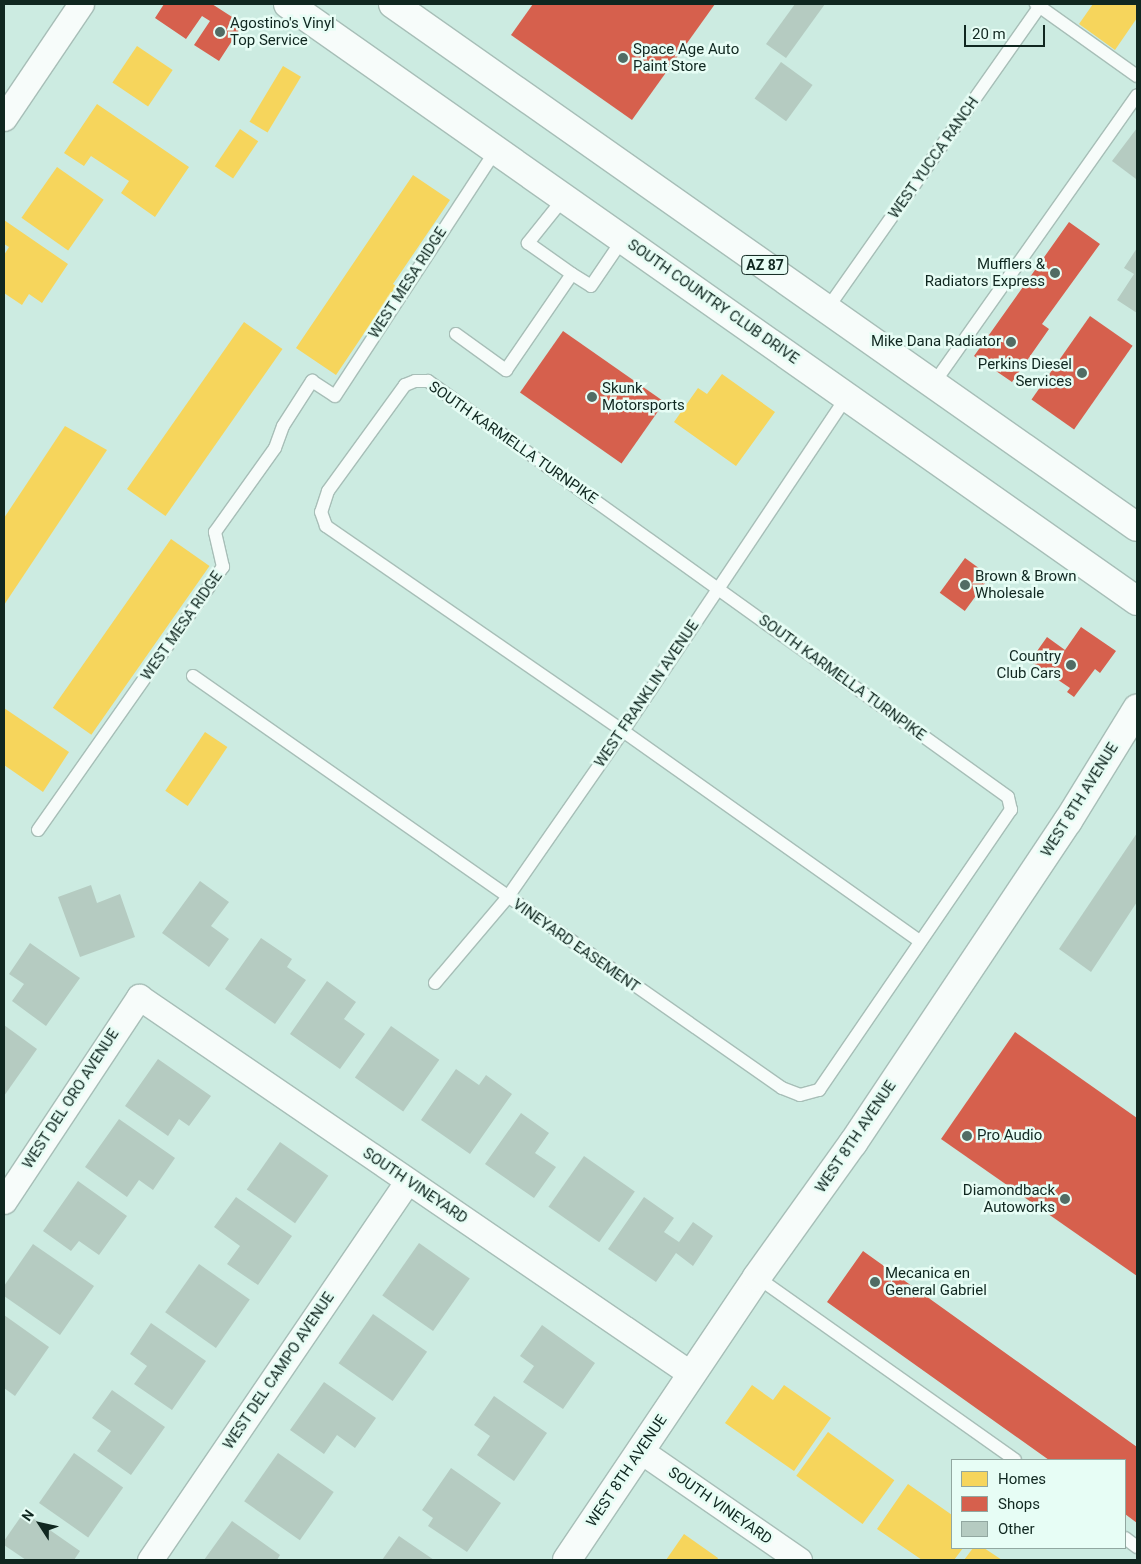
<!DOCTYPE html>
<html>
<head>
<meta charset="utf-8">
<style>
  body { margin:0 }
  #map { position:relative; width:1141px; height:1564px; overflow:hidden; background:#ccebe1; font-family:Roboto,sans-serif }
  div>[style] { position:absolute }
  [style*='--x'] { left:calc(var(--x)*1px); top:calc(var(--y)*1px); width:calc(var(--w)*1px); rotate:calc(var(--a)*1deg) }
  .homes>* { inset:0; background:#f6d55c; transform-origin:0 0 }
  .shops>* { inset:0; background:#d6604d; transform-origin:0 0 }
  .building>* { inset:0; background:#b5cbc1; transform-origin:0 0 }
  .roads { filter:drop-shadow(1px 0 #a7beb7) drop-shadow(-1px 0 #a7beb7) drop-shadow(0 1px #a7beb7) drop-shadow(0 -1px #a7beb7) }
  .lane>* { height:12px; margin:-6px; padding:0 6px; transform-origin:6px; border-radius:6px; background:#f7fcfa }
  .street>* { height:25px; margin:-12.5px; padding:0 12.5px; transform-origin:12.5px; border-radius:12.5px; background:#f7fcfa }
  .secondary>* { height:28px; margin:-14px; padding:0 14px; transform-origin:14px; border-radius:14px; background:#f7fcfa }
  .primary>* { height:28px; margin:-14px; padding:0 14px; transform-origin:14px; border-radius:14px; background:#f7fcfa }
  .dots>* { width:14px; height:14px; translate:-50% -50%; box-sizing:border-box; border:2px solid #e7fdf5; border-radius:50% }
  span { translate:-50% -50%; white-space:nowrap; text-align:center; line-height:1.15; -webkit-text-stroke:5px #e7fdf5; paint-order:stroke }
  .shield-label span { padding:1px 4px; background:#e7fdf5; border:1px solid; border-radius:4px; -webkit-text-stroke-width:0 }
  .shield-label { font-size:14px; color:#102720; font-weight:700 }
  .poi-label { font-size:15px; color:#102720 }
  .left { translate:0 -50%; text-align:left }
  .right { translate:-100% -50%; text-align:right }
  .street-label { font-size:15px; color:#102720 }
  .frame { position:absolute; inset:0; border:5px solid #102720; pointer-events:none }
  .legend { position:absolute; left:951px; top:1459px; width:175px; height:90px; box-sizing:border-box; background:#e7fdf5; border:1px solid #91a7a0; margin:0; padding:6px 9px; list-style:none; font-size:15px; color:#102720 }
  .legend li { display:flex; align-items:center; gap:10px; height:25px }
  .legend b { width:25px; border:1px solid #91a7a0 }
  .north { position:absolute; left:15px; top:1499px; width:50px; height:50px; -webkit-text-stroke:4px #e7fdf5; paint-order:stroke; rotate:305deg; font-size:14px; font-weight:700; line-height:20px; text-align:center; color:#102720 }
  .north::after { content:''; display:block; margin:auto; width:18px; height:22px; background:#102720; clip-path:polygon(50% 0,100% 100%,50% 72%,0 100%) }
  .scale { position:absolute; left:964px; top:25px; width:81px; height:22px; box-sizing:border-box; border:2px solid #102720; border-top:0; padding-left:6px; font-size:15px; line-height:18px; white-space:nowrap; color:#102720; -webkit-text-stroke:4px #e7fdf5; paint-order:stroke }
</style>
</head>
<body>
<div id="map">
  <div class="homes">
    <i style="clip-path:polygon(1093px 4px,1137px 4px,1137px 18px,1115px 50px,1079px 24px)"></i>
    <i style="left:137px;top:46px;width:43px;height:44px;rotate:34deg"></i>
    <i style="left:283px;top:66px;width:21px;height:65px;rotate:31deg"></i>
    <i style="clip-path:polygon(97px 104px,189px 167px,155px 217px,121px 193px,129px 181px,91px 156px,84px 166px,64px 153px)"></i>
    <i style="left:240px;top:129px;width:22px;height:45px;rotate:34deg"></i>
    <i style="left:57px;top:167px;width:57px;height:62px;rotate:35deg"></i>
    <i style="clip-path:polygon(413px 175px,450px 200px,393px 284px,396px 286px,336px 375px,296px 348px)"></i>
    <i style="clip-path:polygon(4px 220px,68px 264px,42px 303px,29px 294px,22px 305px,4px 293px,4px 255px,9px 247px,4px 244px)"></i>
    <i style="left:244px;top:322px;width:47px;height:204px;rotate:35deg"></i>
    <i style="clip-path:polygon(722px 374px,775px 412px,736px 466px,674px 422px,698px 388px,707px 394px)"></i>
    <i style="clip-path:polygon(65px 426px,107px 450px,4px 605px,4px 518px)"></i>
    <i style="left:171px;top:539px;width:47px;height:206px;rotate:35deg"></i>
    <i style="clip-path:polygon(4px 708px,69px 752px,43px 792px,4px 765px)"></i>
    <i style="left:205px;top:732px;width:27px;height:71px;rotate:34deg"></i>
    <i style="clip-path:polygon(752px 1385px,773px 1400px,784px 1385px,831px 1418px,794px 1471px,725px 1423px)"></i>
    <i style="left:828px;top:1432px;width:82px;height:54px;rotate:36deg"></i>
    <i style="clip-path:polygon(908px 1484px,952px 1515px,952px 1548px,963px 1548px,954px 1560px,922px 1560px,877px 1529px)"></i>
    <i style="clip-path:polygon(684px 1534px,718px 1558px,717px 1560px,666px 1560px)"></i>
    <i style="clip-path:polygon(973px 1548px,984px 1548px,1002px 1560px,964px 1560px)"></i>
  </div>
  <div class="shops">
    <i style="clip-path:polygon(164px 4px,212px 4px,243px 24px,219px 61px,194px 45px,210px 21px,202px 16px,186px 39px,155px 18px)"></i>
    <i style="clip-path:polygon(533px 4px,715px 4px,632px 120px,511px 35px)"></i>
    <i style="clip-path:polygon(1069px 222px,1100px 244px,1042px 324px,1049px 329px,1012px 382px,974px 356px)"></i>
    <i style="left:1090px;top:316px;width:52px;height:102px;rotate:35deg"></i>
    <i style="left:563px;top:331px;width:124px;height:75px;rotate:35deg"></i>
    <i style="left:965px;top:558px;width:31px;height:43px;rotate:36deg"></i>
    <i style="clip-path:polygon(1081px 627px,1116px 651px,1100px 673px,1095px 669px,1074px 697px,1067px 692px,1070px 688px,1030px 661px,1047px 637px,1065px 650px)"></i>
    <i style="clip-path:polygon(1015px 1032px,1137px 1118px,1137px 1276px,941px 1139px)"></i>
    <i style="clip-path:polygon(863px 1251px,1137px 1447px,1137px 1523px,1125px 1514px,1125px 1460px,1049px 1460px,827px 1302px)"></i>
  </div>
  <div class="building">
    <i style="clip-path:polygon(795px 4px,825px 4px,786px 58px,766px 44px)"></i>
    <i style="left:781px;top:62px;width:39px;height:45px;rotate:36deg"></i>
    <i style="clip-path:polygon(1137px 128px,1137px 177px,1136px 179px,1112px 161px)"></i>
    <i style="clip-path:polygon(1137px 248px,1137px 313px,1117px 300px,1134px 274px,1124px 268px)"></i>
    <i style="clip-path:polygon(1137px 833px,1137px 902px,1091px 972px,1059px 949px)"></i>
    <i style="clip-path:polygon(200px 881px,229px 902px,211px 926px,229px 939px,209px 967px,162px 933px)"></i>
    <i style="clip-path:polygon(91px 885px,97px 903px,120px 894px,135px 937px,80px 957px,58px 897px)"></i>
    <i style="clip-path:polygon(261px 938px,292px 959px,287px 967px,306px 980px,275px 1024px,225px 989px)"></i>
    <i style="clip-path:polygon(30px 943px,80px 978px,46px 1026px,12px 1001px,24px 984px,9px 974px)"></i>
    <i style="clip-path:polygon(327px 981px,356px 1002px,344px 1019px,365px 1034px,340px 1069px,290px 1034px)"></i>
    <i style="clip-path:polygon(4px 1025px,37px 1049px,4px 1096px)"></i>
    <i style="left:391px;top:1026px;width:59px;height:63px;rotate:35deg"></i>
    <i style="clip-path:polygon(158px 1059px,211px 1096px,189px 1126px,179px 1119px,168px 1136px,125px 1106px)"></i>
    <i style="clip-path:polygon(456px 1069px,479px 1085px,486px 1075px,512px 1094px,470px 1154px,421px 1120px)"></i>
    <i style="clip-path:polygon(521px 1113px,549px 1133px,535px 1153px,556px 1167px,534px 1198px,485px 1164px)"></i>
    <i style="clip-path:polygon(119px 1119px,175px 1158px,153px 1190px,139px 1180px,127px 1197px,85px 1167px)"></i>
    <i style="left:280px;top:1142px;width:59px;height:58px;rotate:35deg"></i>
    <i style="left:584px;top:1156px;width:62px;height:62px;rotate:35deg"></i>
    <i style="clip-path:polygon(78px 1181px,127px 1216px,99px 1255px,79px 1241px,71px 1251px,43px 1231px)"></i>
    <i style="clip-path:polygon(236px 1197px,292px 1236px,258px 1285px,227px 1264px,240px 1246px,214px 1227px)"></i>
    <i style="clip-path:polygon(644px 1197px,674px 1218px,664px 1232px,679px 1242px,693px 1222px,713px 1236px,693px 1266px,676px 1253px,656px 1282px,608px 1249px)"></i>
    <i style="left:419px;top:1243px;width:62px;height:64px;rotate:35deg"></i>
    <i style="clip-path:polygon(33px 1244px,94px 1286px,60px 1335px,4px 1296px,4px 1286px)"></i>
    <i style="left:199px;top:1264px;width:62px;height:59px;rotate:35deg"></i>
    <i style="left:373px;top:1314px;width:66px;height:60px;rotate:35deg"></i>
    <i style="clip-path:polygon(4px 1315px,49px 1347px,15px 1396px,4px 1388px)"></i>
    <i style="clip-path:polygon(151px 1323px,206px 1361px,172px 1410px,134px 1384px,147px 1366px,130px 1354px)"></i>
    <i style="clip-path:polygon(542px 1325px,595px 1363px,563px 1409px,523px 1382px,534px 1366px,520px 1356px)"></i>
    <i style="clip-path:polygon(324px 1382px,376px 1418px,355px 1448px,337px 1435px,324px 1454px,290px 1430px)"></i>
    <i style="clip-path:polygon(112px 1390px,165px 1427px,131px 1475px,97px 1451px,111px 1431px,92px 1418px)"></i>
    <i style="clip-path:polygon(494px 1396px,547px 1433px,514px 1481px,477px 1455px,490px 1436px,474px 1425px)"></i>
    <i style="left:74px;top:1453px;width:60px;height:61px;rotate:35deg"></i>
    <i style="left:278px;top:1453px;width:68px;height:59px;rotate:35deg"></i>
    <i style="clip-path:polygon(451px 1468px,501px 1503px,467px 1552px,428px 1526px,433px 1518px,422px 1510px)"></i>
    <i style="clip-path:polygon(24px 1512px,80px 1551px,74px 1560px,26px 1560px,4px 1545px,4px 1541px)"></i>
    <i style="clip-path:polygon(232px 1521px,280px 1555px,277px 1560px,204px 1560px)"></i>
    <i style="clip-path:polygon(399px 1536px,434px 1560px,382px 1560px)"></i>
  </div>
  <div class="roads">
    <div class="lane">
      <i style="--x:1036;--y:4;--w:124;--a:35.5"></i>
      <i style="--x:564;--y:198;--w:58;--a:128.7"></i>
      <i style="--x:528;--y:243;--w:54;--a:35.2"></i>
      <i style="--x:827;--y:309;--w:370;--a:-54.9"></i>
      <i style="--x:456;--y:334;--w:62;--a:35.8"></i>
      <i style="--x:506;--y:370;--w:116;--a:-55.5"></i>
      <i style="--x:572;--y:274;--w:22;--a:32"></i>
      <i style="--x:591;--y:286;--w:57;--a:-55.8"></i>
      <i style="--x:934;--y:383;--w:352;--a:-54.8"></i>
      <i style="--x:193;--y:676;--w:719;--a:34.97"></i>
      <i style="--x:782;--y:1088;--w:19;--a:21"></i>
      <i style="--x:800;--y:1095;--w:20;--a:-15"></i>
      <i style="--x:819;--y:1090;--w:340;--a:-55.6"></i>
      <i style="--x:1011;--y:810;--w:13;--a:-103"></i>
      <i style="--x:1008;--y:797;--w:714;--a:-144.35"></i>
      <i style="--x:428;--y:381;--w:13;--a:180"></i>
      <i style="--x:415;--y:381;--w:11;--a:158"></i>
      <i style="--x:405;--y:385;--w:131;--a:126"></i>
      <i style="--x:328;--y:491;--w:22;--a:108"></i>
      <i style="--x:321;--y:512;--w:15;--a:70"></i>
      <i style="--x:326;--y:526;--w:361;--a:34.6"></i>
      <i style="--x:623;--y:731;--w:364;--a:35.3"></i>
      <i style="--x:38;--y:830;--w:322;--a:-54.9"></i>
      <i style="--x:223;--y:567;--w:36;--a:-103"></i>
      <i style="--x:215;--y:532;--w:103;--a:-54.5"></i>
      <i style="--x:275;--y:448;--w:23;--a:-70"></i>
      <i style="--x:283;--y:426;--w:54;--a:-57.2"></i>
      <i style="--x:312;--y:381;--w:27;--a:33"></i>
      <i style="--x:335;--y:396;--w:294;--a:-56.8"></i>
      <i style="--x:435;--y:983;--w:111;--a:-49.7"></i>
      <i style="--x:507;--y:898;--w:203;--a:-55.2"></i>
      <i style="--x:623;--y:731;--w:402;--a:-56.2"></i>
      <i style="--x:757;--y:1277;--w:316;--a:35.3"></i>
      <i style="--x:1125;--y:1538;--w:15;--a:37"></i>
    </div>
    <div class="street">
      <i style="--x:4;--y:118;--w:138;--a:-56"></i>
      <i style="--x:4;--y:1201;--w:245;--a:-56.5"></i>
      <i style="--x:139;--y:997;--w:668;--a:34.33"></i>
      <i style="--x:641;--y:1451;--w:192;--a:34.6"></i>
      <i style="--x:150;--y:1560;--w:458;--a:-55.8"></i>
    </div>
    <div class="secondary">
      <i style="--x:567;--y:1560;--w:341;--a:-56.1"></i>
      <i style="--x:757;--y:1277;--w:165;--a:-54.4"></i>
      <i style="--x:853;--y:1143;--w:387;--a:-56.3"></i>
      <i style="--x:1068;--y:821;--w:132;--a:-58.4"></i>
    </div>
    <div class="primary">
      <i style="--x:288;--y:4;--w:1038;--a:35.11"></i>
      <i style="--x:393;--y:4;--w:909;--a:35.11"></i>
    </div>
  </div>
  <div class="dots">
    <i style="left:220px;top:32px;background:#526c64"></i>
    <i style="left:623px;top:58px;background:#526c64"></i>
    <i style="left:1055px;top:273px;background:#526c64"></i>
    <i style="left:1011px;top:342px;background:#526c64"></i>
    <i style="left:1082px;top:373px;background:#526c64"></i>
    <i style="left:592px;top:397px;background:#526c64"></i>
    <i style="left:965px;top:585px;background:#526c64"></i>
    <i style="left:1071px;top:665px;background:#526c64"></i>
    <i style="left:967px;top:1136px;background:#526c64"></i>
    <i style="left:1065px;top:1199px;background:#526c64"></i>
    <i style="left:875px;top:1282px;background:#526c64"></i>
  </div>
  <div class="shield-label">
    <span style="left:765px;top:265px">AZ 87</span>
  </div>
  <div class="poi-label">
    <span class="left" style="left:230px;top:32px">Agostino's Vinyl<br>Top Service</span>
    <span class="left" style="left:633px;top:58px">Space Age Auto<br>Paint Store</span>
    <span class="right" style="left:1045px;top:273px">Mufflers &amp;<br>Radiators Express</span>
    <span class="right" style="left:1001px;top:342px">Mike Dana Radiator</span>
    <span class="right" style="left:1072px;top:373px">Perkins Diesel<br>Services</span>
    <span class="left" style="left:602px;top:397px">Skunk<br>Motorsports</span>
    <span class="left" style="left:975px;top:585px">Brown &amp; Brown<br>Wholesale</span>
    <span class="right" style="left:1061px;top:665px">Country<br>Club Cars</span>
    <span class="left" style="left:977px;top:1136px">Pro Audio</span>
    <span class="right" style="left:1055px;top:1199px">Diamondback<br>Autoworks</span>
    <span class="left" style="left:885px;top:1282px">Mecanica en<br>General Gabriel</span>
  </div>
  <div class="street-label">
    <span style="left:934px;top:158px;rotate:-55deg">WEST YUCCA RANCH</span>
    <span style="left:408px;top:283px;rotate:-57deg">WEST MESA RIDGE</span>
    <span style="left:713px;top:302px;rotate:35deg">SOUTH COUNTRY CLUB DRIVE</span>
    <span style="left:513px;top:443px;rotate:35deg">SOUTH KARMELLA TURNPIKE</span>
    <span style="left:182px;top:626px;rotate:-55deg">WEST MESA RIDGE</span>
    <span style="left:842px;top:678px;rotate:36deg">SOUTH KARMELLA TURNPIKE</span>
    <span style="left:647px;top:694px;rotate:-56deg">WEST FRANKLIN AVENUE</span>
    <span style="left:1080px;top:800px;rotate:-58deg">WEST 8TH AVENUE</span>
    <span style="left:576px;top:946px;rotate:35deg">VINEYARD EASEMENT</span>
    <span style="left:71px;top:1099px;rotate:-57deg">WEST DEL ORO AVENUE</span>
    <span style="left:856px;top:1137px;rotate:-56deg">WEST 8TH AVENUE</span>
    <span style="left:415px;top:1186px;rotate:34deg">SOUTH VINEYARD</span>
    <span style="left:279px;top:1371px;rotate:-56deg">WEST DEL CAMPO AVENUE</span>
    <span style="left:627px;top:1471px;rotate:-56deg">WEST 8TH AVENUE</span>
    <span style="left:720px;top:1506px;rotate:35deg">SOUTH VINEYARD</span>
  </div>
  <div class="frame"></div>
  <ul class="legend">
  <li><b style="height:14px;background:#f6d55c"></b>Homes</li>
  <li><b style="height:14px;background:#d6604d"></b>Shops</li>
  <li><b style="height:14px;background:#b5cbc1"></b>Other</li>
  </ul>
  <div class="north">N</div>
  <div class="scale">20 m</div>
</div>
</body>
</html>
